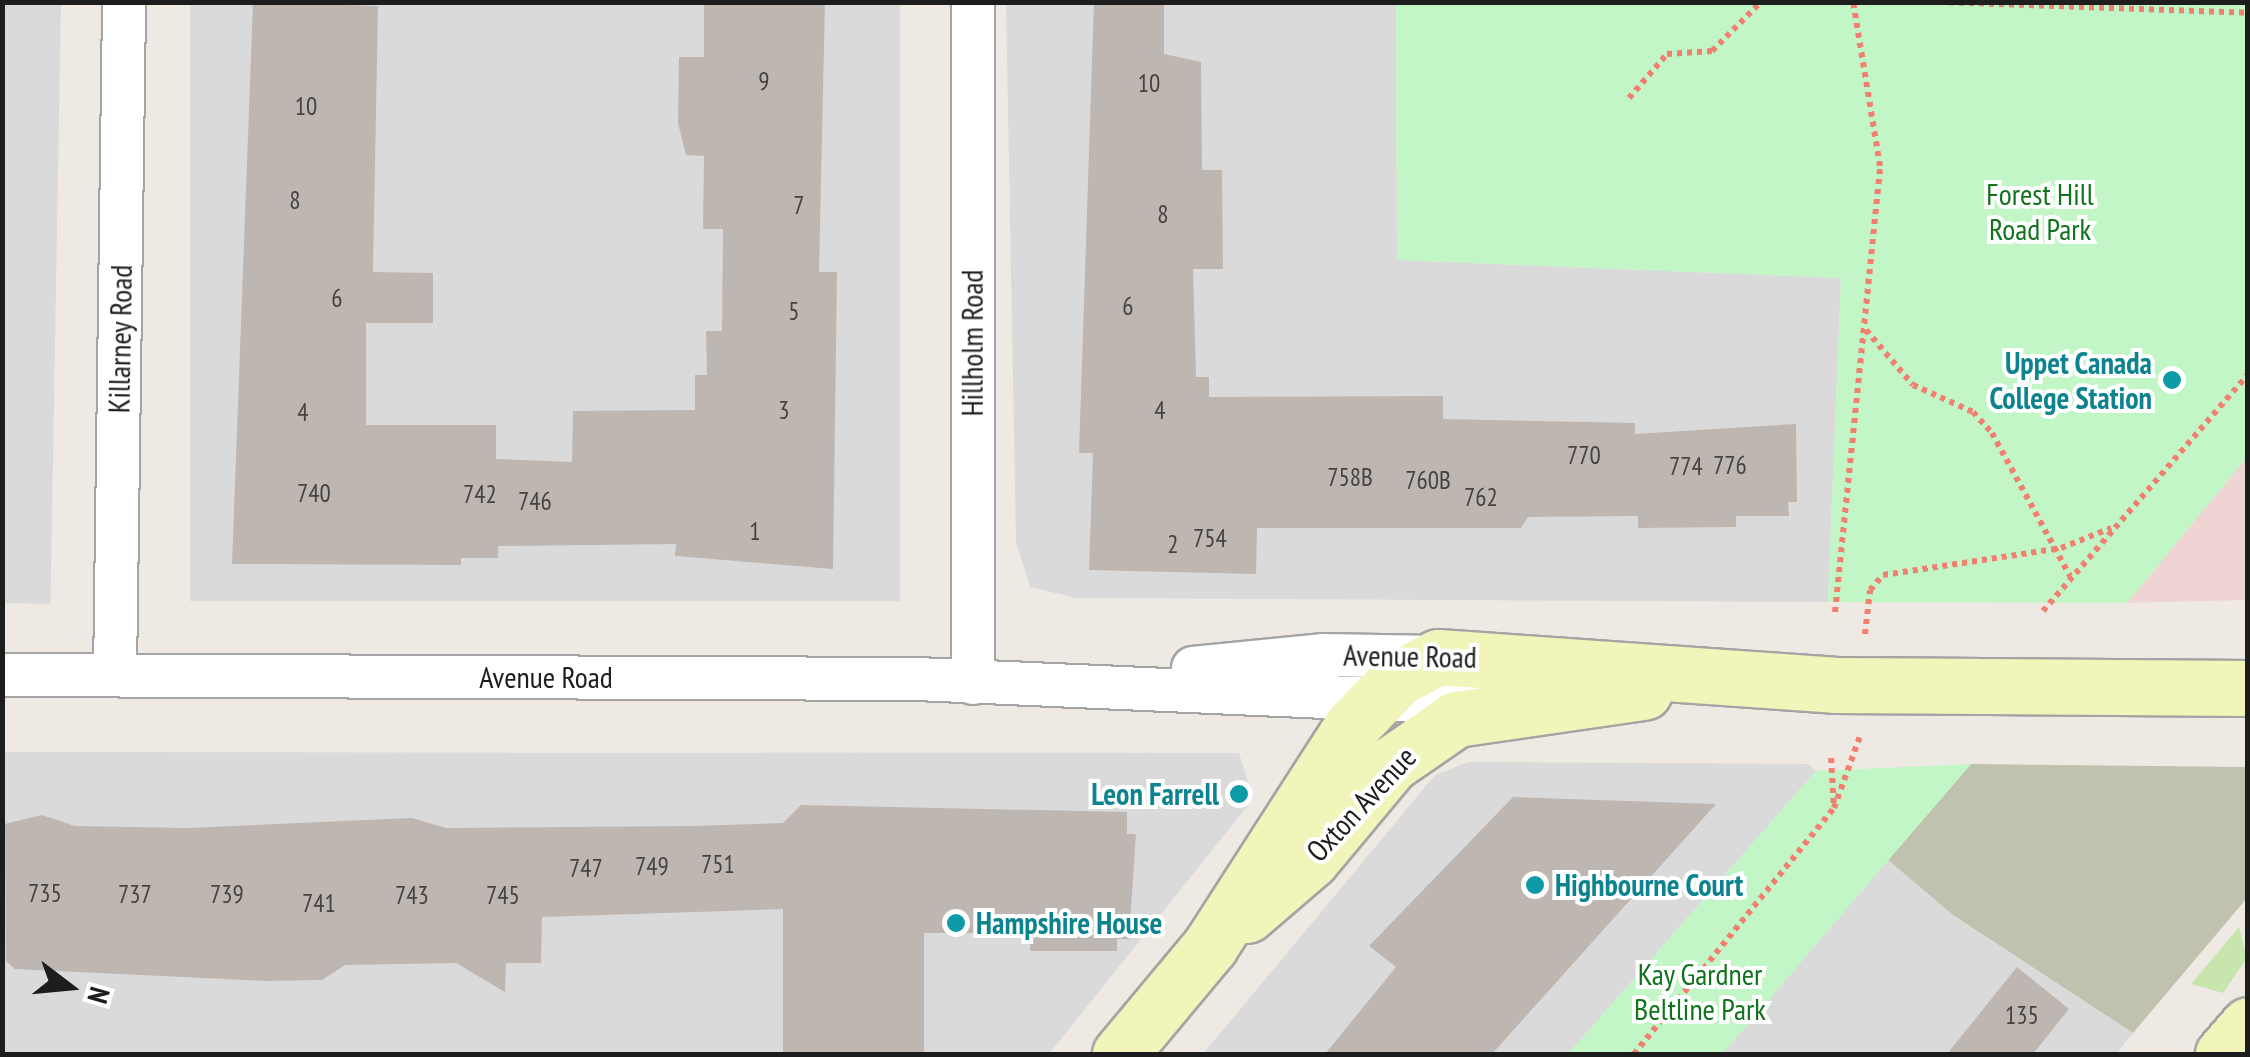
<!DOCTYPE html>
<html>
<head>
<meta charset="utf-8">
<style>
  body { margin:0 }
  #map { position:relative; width:2250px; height:1057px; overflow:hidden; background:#eeeae3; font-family:"PT Sans Narrow",sans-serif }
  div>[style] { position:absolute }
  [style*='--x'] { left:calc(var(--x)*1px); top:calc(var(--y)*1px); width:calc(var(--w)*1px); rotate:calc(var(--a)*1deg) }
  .residential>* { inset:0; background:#dbdada; transform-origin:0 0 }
  .commercial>* { inset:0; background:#eed5d3 }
  .construction>* { inset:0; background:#c1c1af }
  .grass>* { inset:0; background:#c7e5ac }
  .park>* { inset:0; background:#c2f6c7 }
  .building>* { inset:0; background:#beb6b0 }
  .path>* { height:6px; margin-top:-3px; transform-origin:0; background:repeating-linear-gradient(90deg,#f18070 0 5px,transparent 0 10px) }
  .roads { filter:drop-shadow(2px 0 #a4a4a4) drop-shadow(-2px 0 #a4a4a4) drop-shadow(0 2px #a4a4a4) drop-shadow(0 -2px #a4a4a4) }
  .street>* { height:42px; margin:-21px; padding:0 21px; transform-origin:21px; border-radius:21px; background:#fff }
  .secondary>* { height:55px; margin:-27.5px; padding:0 27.5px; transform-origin:27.5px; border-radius:27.5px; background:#f1f5b9 }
  .dots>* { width:28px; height:28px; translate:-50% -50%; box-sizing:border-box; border:5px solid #fff; border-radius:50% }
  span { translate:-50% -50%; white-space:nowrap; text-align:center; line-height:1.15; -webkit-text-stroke:8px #fff; paint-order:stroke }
  .number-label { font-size:25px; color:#454342 }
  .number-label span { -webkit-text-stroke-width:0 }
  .park-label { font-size:30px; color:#11741c }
  .street-label { font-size:30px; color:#1d1d1d }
  .culture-label { font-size:30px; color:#0d838f; font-weight:700 }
  .right { translate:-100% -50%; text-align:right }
  .left { translate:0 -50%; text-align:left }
  .frame { position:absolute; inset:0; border:5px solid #1d1d1d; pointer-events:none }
  .north { position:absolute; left:20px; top:937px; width:100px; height:100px; -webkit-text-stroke:8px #fff; paint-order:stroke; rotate:106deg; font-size:28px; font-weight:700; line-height:40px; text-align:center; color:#1d1d1d }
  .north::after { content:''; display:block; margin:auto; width:35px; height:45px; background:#1d1d1d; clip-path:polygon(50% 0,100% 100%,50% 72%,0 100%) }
</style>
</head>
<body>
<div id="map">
  <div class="residential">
    <i style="left:3px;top:2px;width:58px;height:601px;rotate:1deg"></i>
    <i style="left:190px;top:3px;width:710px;height:598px"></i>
    <i style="clip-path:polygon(1006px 3px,1396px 3px,1397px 260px,1841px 278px,1828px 602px,1076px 598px,1030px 587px,1016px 542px)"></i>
    <i style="clip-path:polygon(3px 752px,1239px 753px,1253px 799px,1049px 1054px,3px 1054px)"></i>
    <i style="clip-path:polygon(1468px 762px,1808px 764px,1816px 771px,1568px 1054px,1203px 1054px,1435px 775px)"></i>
    <i style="clip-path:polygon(1888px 860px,1953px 915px,2133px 1033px,2116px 1054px,1722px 1054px)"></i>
  </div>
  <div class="commercial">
    <i style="clip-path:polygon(2247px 457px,2247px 600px,2127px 603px)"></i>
  </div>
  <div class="construction">
    <i style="clip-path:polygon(1971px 764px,2247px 767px,2247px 898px,2133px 1033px,1953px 915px,1888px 860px)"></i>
  </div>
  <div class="grass">
    <i style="clip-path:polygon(2239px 927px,2247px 958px,2223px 993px,2191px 984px)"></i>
  </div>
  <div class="park">
    <i style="clip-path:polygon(1396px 3px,2247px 3px,2247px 457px,2127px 603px,1828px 602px,1841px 278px,1397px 260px)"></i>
    <i style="clip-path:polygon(1971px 764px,1722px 1054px,1568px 1054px,1816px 771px)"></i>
  </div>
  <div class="building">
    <i style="clip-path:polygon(253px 2px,378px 6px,373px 272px,433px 273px,433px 323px,366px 323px,366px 425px,496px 425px,496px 459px,572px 462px,573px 411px,695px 410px,695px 375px,707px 375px,706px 331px,722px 331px,723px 229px,703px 229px,704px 156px,686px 155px,678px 123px,679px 57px,704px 57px,704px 2px,825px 2px,819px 272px,837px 272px,833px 569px,675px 556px,676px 544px,498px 546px,498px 558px,461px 558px,461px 565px,232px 564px)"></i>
    <i style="clip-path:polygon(1094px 2px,1164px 2px,1164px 54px,1201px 62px,1202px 170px,1222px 170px,1223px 269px,1193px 269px,1196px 377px,1209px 377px,1209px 397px,1443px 396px,1443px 419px,1635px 423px,1635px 434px,1796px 424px,1797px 502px,1788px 502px,1789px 516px,1736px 516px,1736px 527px,1638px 528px,1638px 516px,1528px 517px,1521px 528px,1257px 528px,1256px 574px,1089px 570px,1093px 453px,1079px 453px)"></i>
    <i style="clip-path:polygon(1513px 797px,1716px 804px,1492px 1054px,1325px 1054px,1396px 967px,1369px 946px)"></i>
    <i style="clip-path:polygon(801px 805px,1127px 812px,1127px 834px,1136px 834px,1129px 939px,1117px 939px,1117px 951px,1030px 951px,1030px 933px,924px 933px,924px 1054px,783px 1054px,783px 909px,542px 917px,541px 963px,506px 963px,505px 992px,456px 963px,345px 965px,322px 980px,266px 981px,15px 969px,6px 961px,5px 824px,42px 815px,75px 826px,187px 828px,412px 818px,446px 828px,692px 826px,783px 823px)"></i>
    <i style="clip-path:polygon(2017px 967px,2069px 1009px,2033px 1054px,1947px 1054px)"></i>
  </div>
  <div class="path">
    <i style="--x:1939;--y:2;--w:309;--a:2"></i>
    <i style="--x:1629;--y:98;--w:58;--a:-49.2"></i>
    <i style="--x:1667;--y:54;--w:45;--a:-3.8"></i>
    <i style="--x:1712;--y:51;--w:69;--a:-45"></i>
    <i style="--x:1866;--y:330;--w:72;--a:49.5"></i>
    <i style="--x:1913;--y:385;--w:66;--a:24.2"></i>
    <i style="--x:1973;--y:412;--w:28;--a:48"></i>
    <i style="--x:1992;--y:433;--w:163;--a:61.4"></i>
    <i style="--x:2043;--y:611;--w:313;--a:-49.1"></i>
    <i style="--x:1835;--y:612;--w:448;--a:-84.2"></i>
    <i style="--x:1880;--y:166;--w:166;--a:-99.3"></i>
    <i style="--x:1865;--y:634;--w:44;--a:-83.5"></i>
    <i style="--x:1870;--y:590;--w:20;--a:-49"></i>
    <i style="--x:1883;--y:575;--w:180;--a:-8.6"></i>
    <i style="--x:2061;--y:548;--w:54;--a:-21.8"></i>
    <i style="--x:1831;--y:758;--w:49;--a:86.5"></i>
    <i style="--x:1634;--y:1054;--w:317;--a:-50.9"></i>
    <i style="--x:1834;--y:808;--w:77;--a:-70.1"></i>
  </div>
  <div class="roads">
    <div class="street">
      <i style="--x:973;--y:2;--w:681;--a:90"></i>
      <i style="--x:1193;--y:668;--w:132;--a:-5.7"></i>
      <i style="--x:1324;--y:655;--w:114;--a:1"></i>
      <i style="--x:2;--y:675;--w:915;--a:0.25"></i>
      <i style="--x:917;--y:679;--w:570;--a:2.52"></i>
      <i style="--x:115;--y:675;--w:673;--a:-89.23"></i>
    </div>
    <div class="secondary">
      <i style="--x:1247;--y:915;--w:84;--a:-40.7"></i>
      <i style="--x:1311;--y:860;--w:125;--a:-50.2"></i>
      <i style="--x:1391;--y:764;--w:79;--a:-34.7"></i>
      <i style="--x:1456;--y:719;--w:190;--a:-8.2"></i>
      <i style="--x:1120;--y:1054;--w:141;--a:-50.2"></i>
      <i style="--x:1210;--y:946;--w:262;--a:-57.2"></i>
      <i style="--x:1352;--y:726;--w:66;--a:-46.2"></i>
      <i style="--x:1398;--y:678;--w:45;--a:-27.7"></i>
      <i style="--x:1438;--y:657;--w:397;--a:4"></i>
      <i style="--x:1834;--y:685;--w:414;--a:0.4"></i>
      <i style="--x:2223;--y:1054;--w:38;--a:-49"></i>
    </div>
  </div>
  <div class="dots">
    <i style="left:2172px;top:380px;background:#0f9aa8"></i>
    <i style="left:1239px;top:794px;background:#0f9aa8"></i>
    <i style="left:1535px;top:885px;background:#0f9aa8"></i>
    <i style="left:956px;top:923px;background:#0f9aa8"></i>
  </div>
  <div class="number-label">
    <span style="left:764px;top:81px">9</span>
    <span style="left:1149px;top:83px">10</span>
    <span style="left:306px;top:106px">10</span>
    <span style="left:295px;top:200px">8</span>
    <span style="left:799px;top:205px">7</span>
    <span style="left:1163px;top:214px">8</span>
    <span style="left:337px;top:298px">6</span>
    <span style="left:1128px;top:306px">6</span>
    <span style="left:794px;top:311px">5</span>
    <span style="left:784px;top:410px">3</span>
    <span style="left:1160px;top:410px">4</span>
    <span style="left:303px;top:412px">4</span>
    <span style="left:1584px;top:455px">770</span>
    <span style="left:1730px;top:465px">776</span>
    <span style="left:1686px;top:466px">774</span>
    <span style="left:1350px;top:477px">758B</span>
    <span style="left:1428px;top:480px">760B</span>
    <span style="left:314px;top:493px">740</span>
    <span style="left:480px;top:494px">742</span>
    <span style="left:1481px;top:497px">762</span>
    <span style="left:535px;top:501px">746</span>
    <span style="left:755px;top:531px">1</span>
    <span style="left:1210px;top:538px">754</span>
    <span style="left:1173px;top:544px">2</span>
    <span style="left:718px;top:864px">751</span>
    <span style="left:652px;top:866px">749</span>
    <span style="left:586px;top:868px">747</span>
    <span style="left:45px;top:893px">735</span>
    <span style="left:135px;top:894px">737</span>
    <span style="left:227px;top:894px">739</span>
    <span style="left:412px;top:895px">743</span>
    <span style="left:503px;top:895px">745</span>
    <span style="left:319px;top:903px">741</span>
    <span style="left:2022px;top:1015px">135</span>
  </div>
  <div class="park-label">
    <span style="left:2040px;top:211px">Forest Hill<br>Road Park</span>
    <span style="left:1700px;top:991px">Kay Gardner<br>Beltline Park</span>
  </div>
  <div class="street-label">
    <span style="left:120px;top:339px;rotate:-89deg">Killarney Road</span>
    <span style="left:972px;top:343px;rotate:-90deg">Hillholm Road</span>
    <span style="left:1410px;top:656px;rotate:1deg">Avenue Road</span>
    <span style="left:546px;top:677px">Avenue Road</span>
    <span style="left:1361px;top:804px;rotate:-47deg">Oxton Avenue</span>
  </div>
  <div class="culture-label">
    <span class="right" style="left:2152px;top:380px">Uppet Canada<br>College Station</span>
    <span class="right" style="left:1219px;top:794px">Leon Farrell</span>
    <span class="left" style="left:1555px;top:885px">Highbourne Court</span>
    <span class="left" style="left:976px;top:923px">Hampshire House</span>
  </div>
  <div class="frame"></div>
  <div class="north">N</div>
</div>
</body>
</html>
